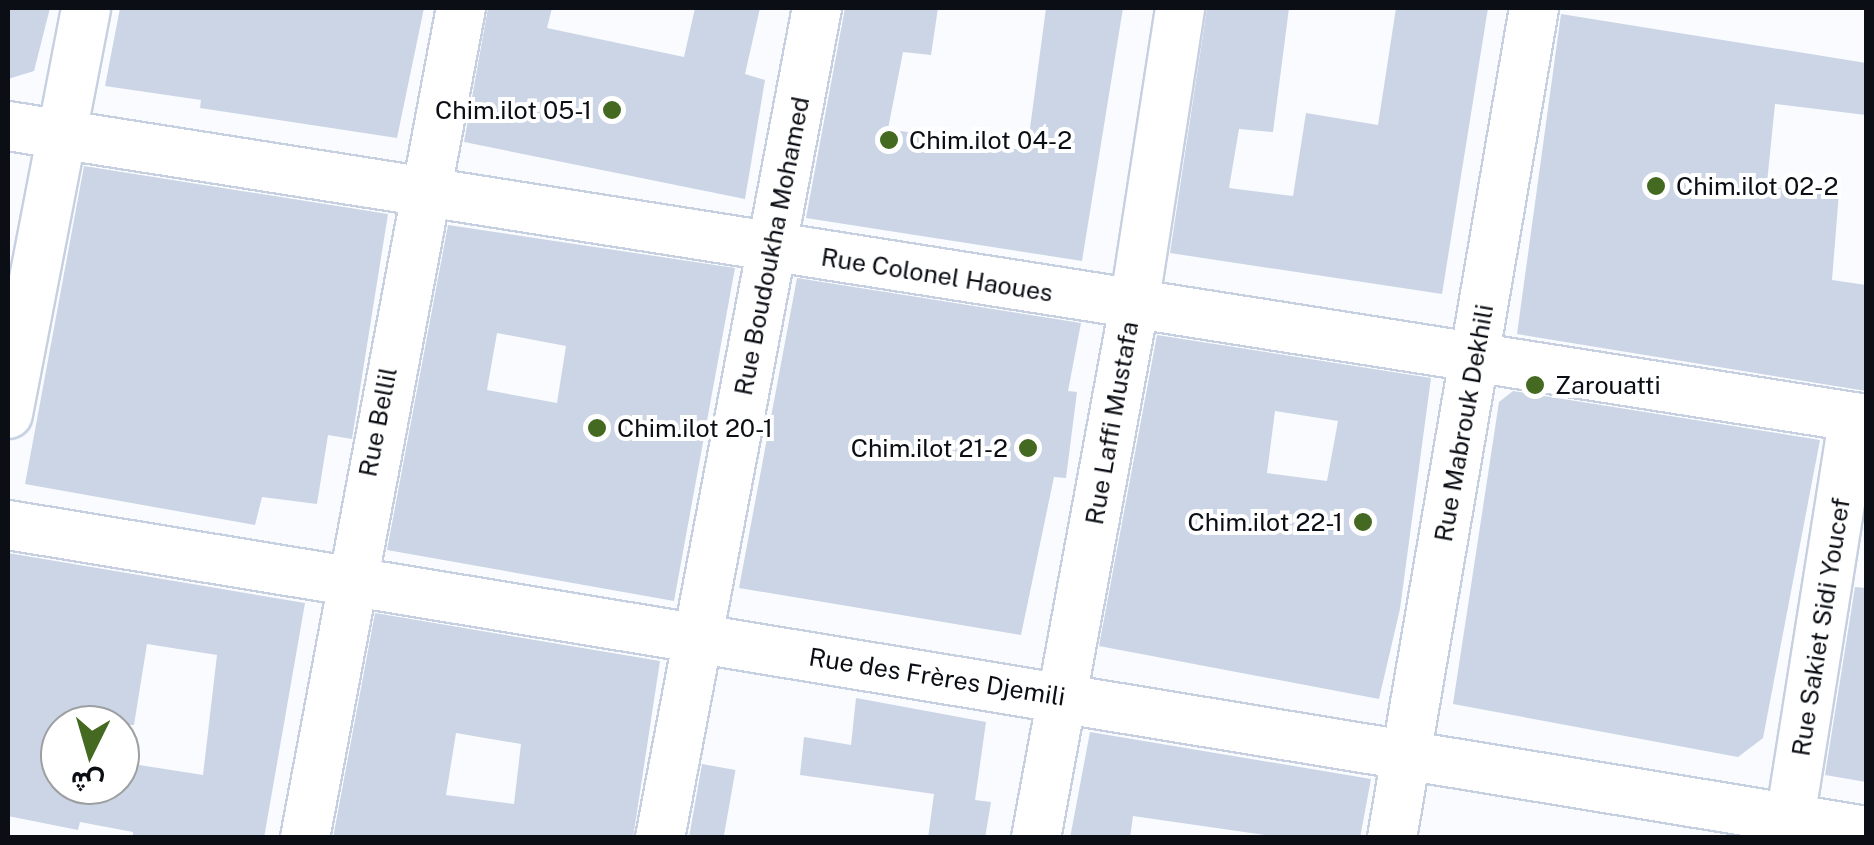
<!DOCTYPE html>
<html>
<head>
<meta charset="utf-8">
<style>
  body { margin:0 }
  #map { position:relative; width:1874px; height:845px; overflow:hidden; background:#f9fbff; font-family:"Public Sans",Vazirmatn,sans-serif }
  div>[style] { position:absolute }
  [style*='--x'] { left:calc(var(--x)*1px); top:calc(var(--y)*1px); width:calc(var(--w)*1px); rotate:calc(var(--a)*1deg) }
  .building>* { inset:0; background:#cbd5e6; transform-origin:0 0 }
  .roads { filter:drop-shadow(2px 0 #c6d0e0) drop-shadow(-2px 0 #c6d0e0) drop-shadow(0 2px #c6d0e0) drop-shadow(0 -2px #c6d0e0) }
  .minor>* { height:48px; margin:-24px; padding:0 24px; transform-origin:24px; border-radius:24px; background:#fff }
  .dots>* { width:28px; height:28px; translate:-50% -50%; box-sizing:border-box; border:5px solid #fff; border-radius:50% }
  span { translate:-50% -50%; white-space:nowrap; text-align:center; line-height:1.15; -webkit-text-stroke:8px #fff; paint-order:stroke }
  .poi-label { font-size:25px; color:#0b0e14 }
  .right { translate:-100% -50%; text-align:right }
  .left { translate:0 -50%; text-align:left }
  .street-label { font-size:25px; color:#0b0e14 }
  .frame { position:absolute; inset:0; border:10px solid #0b0e14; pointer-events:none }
  .north { position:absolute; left:40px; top:705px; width:100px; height:100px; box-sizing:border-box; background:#fff; border:2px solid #9d9fa1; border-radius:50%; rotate:185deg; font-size:28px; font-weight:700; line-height:40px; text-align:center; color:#0b0e14 }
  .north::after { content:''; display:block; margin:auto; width:35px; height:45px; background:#446921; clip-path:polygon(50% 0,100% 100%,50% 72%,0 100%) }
</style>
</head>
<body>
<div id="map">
  <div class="building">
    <i style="clip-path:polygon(8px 8px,50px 8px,34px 71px,8px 79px)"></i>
    <i style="clip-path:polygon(120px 8px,424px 8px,397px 138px,200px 108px,201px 100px,105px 86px)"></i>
    <i style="clip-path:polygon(488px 8px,552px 8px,547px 28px,684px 57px,695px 8px,760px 8px,745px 74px,765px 80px,745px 199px,464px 142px)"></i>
    <i style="clip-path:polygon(845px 8px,938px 8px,931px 55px,903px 52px,888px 129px,1027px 151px,1046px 8px,1123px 8px,1082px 261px,806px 218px)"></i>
    <i style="clip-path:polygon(1207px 8px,1289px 8px,1273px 132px,1239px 129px,1229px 188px,1293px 196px,1306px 113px,1378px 125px,1396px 8px,1488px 8px,1442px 294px,1170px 253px)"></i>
    <i style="clip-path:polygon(1561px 14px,1866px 63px,1866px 115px,1775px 104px,1767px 183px,1839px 192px,1832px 280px,1866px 285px,1866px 391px,1517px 334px)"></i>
    <i style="clip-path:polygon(84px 166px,388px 214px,352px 439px,328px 435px,317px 504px,262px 497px,255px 525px,25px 484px)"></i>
    <i style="clip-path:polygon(evenodd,448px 225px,735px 268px,674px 601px,387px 550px,448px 225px,497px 333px,566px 346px,557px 403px,487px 390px,497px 333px)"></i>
    <i style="clip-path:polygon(797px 278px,1081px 323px,1068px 391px,1077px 392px,1066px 478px,1054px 477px,1021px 635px,739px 588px)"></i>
    <i style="clip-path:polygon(evenodd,1157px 335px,1431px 378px,1400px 609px,1379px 699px,1099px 646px,1157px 335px,1275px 411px,1338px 421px,1327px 481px,1267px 473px,1275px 411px)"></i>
    <i style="clip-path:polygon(1513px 391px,1820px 440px,1763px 738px,1738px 757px,1453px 704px,1499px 402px)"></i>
    <i style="clip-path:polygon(evenodd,8px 553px,305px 603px,264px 838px,133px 838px,133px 832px,80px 822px,78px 830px,8px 816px,8px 553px,147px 644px,217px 655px,203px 775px,120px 762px,120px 785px,60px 785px,60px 725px,134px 725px,147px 644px)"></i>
    <i style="clip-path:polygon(1855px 587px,1866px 588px,1866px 782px,1825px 775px)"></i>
    <i style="clip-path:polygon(evenodd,375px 613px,660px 661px,633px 838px,333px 838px,375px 613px,456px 733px,521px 744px,514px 804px,446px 795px,456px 733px)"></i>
    <i style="clip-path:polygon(856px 698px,986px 722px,975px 800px,991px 802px,985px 838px,928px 838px,934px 794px,800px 775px,804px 737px,851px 745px)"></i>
    <i style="clip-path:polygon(1090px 732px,1371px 779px,1360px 838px,1286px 838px,1133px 816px,1130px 838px,1070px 838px)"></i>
    <i style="left:702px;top:764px;width:34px;height:75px;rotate:10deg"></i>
  </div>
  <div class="roads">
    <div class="minor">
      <i style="--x:8;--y:126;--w:1881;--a:8.96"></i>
      <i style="--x:8;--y:414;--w:413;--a:-79.1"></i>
      <i style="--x:8;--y:525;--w:1883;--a:9.35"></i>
      <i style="--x:305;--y:838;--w:845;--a:-79.36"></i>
      <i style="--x:660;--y:838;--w:845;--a:-79.29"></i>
      <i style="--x:1036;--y:838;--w:541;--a:-79.56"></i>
      <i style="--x:1134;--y:306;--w:302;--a:-81.2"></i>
      <i style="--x:1392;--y:838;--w:842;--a:-80.29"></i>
      <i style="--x:1787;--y:838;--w:426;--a:-81"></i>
    </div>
  </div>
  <div class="dots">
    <i style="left:612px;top:110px;background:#446921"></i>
    <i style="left:889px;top:140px;background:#446921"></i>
    <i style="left:1656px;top:186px;background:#446921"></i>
    <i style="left:1535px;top:385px;background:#446921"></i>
    <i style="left:597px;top:428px;background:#446921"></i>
    <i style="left:1028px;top:448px;background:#446921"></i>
    <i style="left:1363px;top:522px;background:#446921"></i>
  </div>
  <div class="poi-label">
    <span class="right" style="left:592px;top:110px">Chim.ilot 05-1</span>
    <span class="left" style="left:909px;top:140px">Chim.ilot 04-2</span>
    <span class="left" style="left:1676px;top:186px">Chim.ilot 02-2</span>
    <span class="left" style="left:1555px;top:385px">Zarouatti</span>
    <span class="left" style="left:617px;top:428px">Chim.ilot 20-1</span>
    <span class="right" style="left:1008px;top:448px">Chim.ilot 21-2</span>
    <span class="right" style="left:1343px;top:522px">Chim.ilot 22-1</span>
  </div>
  <div class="street-label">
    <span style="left:772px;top:246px;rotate:-79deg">Rue Boudoukha Mohamed</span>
    <span style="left:937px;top:275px;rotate:9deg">Rue Colonel Haoues</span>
    <span style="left:378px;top:422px;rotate:-79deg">Rue Bellil</span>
    <span style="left:1112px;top:423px;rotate:-80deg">Rue Laffi Mustafa</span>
    <span style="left:1464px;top:423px;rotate:-80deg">Rue Mabrouk Dekhili</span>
    <span style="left:1821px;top:627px;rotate:-81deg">Rue Sakiet Sidi Youcef</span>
    <span style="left:937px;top:677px;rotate:9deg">Rue des Frères Djemili</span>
  </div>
  <div class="frame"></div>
  <div class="north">ش</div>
</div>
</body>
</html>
